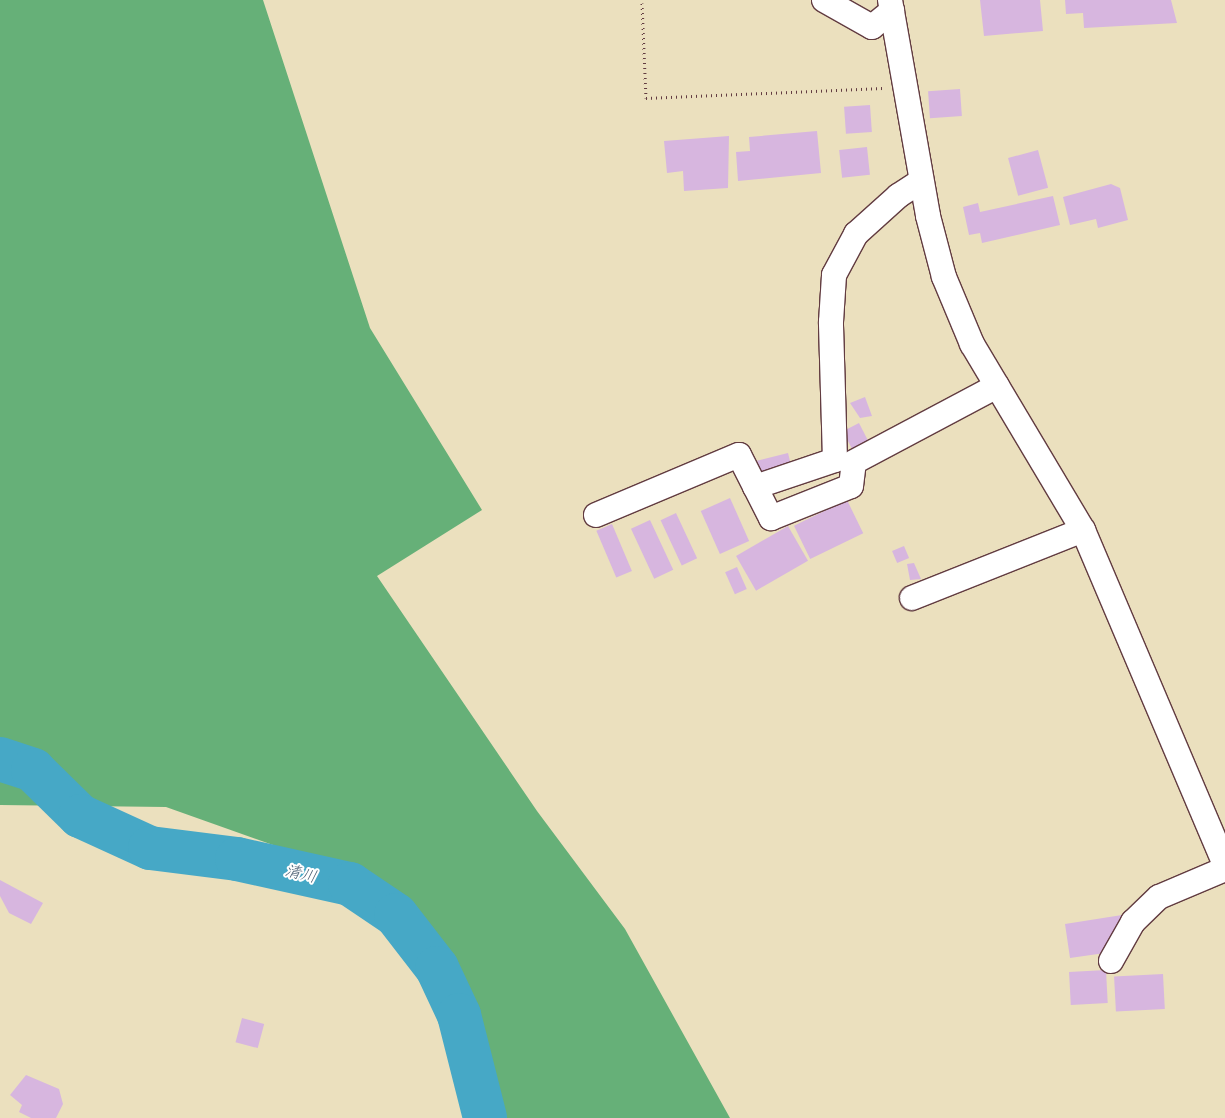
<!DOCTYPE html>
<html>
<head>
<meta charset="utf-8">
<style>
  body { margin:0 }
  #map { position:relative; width:1225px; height:1118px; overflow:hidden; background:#ebe0be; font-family:Delius,"Klee One",sans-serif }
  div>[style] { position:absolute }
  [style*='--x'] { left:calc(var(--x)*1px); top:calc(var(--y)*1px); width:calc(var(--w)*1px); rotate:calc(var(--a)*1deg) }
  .forest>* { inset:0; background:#66b078 }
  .river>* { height:44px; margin:-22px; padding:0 22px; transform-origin:22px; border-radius:22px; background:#46a8c6 }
  .building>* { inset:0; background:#d7b6df; transform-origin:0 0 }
  .path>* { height:3px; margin-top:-1.5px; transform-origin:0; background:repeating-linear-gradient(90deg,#623c41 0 1px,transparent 0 5px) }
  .roads { filter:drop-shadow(1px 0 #623c41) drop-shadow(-1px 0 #623c41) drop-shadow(0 1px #623c41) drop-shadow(0 -1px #623c41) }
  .minor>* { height:24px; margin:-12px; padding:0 12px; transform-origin:12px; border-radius:12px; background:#fff }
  span { translate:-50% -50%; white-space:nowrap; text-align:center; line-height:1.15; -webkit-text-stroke:4px #fff; paint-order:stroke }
  .water-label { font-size:16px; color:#485d71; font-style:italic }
</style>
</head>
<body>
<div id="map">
  <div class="forest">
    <i style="clip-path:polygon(0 0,263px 0,370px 328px,482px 510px,377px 576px,537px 811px,625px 929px,730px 1118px,468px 1118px,480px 1019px,338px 868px,166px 807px,0 805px)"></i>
  </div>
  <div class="river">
    <i style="--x:0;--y:759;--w:35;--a:18"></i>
    <i style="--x:33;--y:770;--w:66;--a:44.4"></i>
    <i style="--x:80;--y:816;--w:77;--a:24.6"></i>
    <i style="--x:150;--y:848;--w:88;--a:7.2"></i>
    <i style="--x:237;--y:859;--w:116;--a:12.5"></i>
    <i style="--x:350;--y:884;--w:55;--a:34"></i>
    <i style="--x:396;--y:915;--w:67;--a:52.3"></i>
    <i style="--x:437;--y:968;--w:52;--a:64.9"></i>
    <i style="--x:459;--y:1015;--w:106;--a:75.8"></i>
  </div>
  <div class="building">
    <i style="clip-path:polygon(980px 0,1040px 0,1043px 31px,984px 36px)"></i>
    <i style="clip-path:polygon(1065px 0,1171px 0,1177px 23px,1084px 28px,1083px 13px,1066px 14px)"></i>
    <i style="left:960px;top:89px;width:27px;height:32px;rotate:86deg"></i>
    <i style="left:870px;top:105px;width:27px;height:26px;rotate:86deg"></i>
    <i style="clip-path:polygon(817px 131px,821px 173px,738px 181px,736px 152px,750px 151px,749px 137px)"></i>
    <i style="clip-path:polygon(729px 136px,728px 188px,684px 191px,683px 171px,667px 173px,664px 141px)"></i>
    <i style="left:867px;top:147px;width:28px;height:28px;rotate:84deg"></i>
    <i style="left:1038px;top:150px;width:39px;height:31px;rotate:75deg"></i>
    <i style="clip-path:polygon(1111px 184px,1120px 188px,1128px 220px,1098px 228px,1096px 219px,1070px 225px,1063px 197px)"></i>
    <i style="clip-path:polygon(1053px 196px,1060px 225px,982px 243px,980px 233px,969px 235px,963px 207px,978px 203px,980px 212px)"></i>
    <i style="clip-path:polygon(865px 397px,872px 416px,860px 418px,850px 403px)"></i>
    <i style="left:859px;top:423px;width:22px;height:18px;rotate:63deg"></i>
    <i style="left:788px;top:453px;width:16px;height:32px;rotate:76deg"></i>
    <i style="left:730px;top:498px;width:47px;height:32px;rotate:66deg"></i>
    <i style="left:847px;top:500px;width:37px;height:59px;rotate:64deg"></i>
    <i style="left:676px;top:513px;width:50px;height:17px;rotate:65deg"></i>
    <i style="left:650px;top:520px;width:55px;height:21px;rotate:65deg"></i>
    <i style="left:612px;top:524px;width:51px;height:17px;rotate:67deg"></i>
    <i style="left:788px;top:526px;width:40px;height:60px;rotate:60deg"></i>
    <i style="left:904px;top:546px;width:13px;height:13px;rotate:67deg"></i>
    <i style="clip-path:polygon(914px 563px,921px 579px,910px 580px,907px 564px)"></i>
    <i style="left:737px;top:567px;width:24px;height:13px;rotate:66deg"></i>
    <i style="clip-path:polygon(0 880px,43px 903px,31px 924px,9px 913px,0 896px)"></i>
    <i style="clip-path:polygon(1122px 915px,1105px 953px,1070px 958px,1065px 924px)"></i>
    <i style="left:1106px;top:970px;width:33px;height:37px;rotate:87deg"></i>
    <i style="left:1163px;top:974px;width:35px;height:49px;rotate:87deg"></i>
    <i style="left:242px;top:1018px;width:23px;height:25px;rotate:15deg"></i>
    <i style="clip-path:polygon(26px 1075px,59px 1089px,63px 1104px,56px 1118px,31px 1118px,19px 1112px,22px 1105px,10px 1095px)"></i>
  </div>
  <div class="path">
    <i style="--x:642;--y:3;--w:95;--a:87.6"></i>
    <i style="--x:646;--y:98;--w:237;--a:-2.4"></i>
  </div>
  <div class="roads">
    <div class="minor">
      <i style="--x:824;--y:0;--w:55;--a:29.4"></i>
      <i style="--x:872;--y:27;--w:26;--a:-39"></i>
      <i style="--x:890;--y:0;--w:219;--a:80"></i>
      <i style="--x:928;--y:216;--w:63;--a:75.3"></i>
      <i style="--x:944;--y:277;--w:73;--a:67.3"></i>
      <i style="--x:972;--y:344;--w:217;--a:59.2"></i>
      <i style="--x:1083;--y:530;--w:363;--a:67"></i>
      <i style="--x:755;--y:487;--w:84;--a:-18.6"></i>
      <i style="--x:835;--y:460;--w:138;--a:-91.7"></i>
      <i style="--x:831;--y:322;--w:47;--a:-86.3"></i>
      <i style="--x:834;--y:275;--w:47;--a:-61.8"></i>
      <i style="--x:856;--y:234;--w:57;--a:-42.1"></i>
      <i style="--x:898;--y:196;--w:27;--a:-33"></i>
      <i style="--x:596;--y:515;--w:155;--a:-22.8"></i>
      <i style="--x:739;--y:455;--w:71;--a:63.1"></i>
      <i style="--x:771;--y:518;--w:86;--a:-21.8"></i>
      <i style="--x:851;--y:486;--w:24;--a:-83"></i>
      <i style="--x:854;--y:462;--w:162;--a:-28"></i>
      <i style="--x:912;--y:598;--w:184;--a:-21.7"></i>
      <i style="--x:1111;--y:961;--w:45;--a:-60.6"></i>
      <i style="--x:1133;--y:922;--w:36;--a:-44"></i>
      <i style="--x:1159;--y:897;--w:72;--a:-23"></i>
    </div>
  </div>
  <div class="water-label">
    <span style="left:301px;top:873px;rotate:13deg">清川</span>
  </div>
</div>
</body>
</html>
